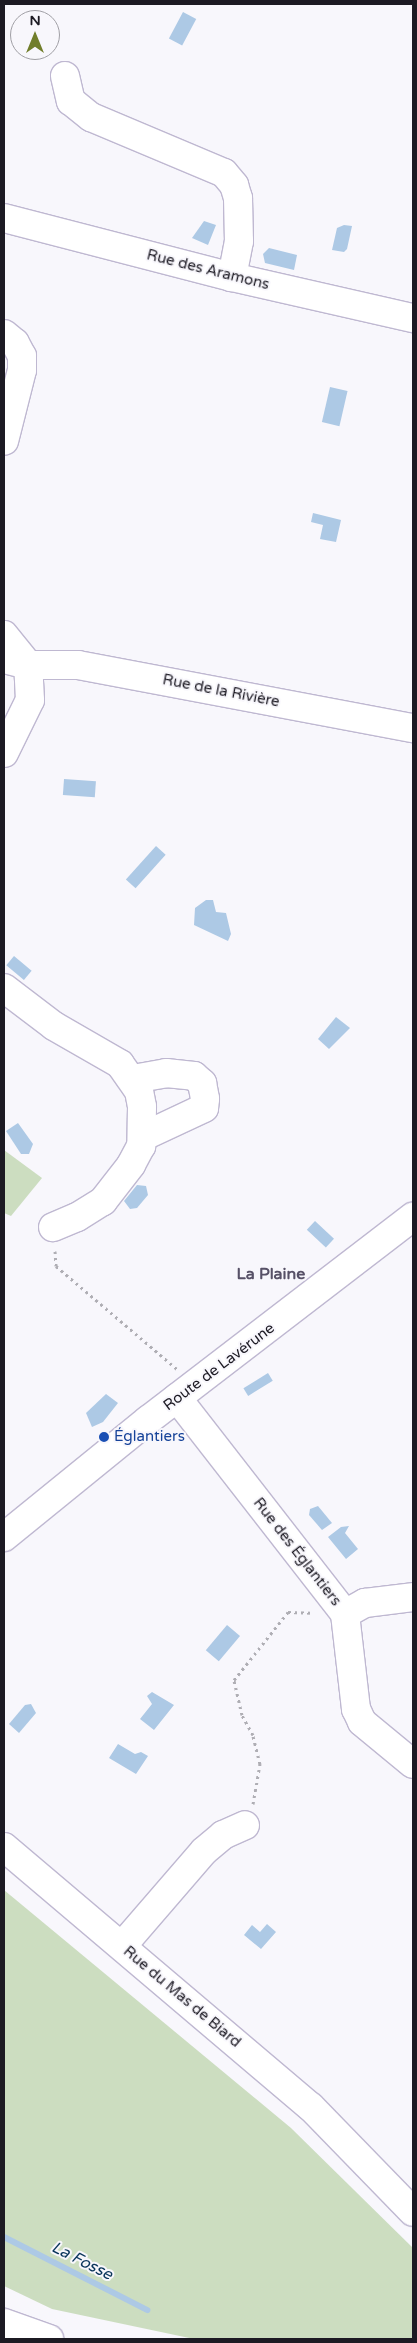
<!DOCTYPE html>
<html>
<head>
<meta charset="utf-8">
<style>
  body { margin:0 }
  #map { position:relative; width:417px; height:2343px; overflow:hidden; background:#f8f7fc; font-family:"Varela Round",sans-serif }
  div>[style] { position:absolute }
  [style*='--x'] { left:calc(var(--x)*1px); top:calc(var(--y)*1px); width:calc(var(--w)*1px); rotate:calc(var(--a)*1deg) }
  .green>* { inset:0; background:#ccddc0 }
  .water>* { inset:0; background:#adc9e5; transform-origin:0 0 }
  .stream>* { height:6px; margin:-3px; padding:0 3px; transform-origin:3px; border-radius:3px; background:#adc9e5 }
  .path>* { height:3px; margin-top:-1.5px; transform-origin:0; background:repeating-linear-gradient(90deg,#afaeb4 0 2.5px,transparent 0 6.5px) }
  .roads { filter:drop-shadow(1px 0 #bfb8d1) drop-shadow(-1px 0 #bfb8d1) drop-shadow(0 1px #bfb8d1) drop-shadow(0 -1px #bfb8d1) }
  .minor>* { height:28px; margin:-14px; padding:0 14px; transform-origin:14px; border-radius:14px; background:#fff }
  .highway>* { height:28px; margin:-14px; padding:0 14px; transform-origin:14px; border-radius:14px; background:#fff }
  .dots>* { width:14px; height:14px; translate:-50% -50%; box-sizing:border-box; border:2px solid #f8f7fc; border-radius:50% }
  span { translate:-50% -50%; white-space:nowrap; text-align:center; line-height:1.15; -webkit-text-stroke:4px #f8f7fc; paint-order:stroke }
  .street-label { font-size:15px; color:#1c1a23 }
  .transit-label { font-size:15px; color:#164399 }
  .left { translate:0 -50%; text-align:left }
  .neighbourhood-label { font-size:16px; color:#575167; font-weight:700 }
  .water-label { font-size:16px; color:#0b365b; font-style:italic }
  .frame { position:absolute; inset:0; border:5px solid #1c1a23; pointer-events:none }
  .north { position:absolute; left:10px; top:10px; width:50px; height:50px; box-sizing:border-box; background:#f8f7fc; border:1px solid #a09fa5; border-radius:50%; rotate:0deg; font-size:14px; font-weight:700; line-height:20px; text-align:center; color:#1c1a23 }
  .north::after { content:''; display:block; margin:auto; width:18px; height:22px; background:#717e2b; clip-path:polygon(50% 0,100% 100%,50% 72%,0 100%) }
</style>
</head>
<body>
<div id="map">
  <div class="green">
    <i style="clip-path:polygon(4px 1150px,42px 1178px,11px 1216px,4px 1213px)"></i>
    <i style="clip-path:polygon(4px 1890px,291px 2128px,413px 2248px,413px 2339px,194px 2339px,52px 2309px,4px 2286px)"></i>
  </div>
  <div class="water">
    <i style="left:183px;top:12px;width:15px;height:30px;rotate:28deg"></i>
    <i style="clip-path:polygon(204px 221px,216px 225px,208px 245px,192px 238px)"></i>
    <i style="clip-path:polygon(344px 225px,352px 226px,347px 249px,344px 252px,332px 250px,337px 228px)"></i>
    <i style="clip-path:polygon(269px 248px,297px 255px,294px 270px,265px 263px,263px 254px)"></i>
    <i style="left:330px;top:387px;width:18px;height:36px;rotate:13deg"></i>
    <i style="clip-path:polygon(313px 513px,341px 520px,336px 542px,320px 539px,323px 525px,311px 522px)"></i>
    <i style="left:64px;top:779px;width:32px;height:16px;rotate:4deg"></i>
    <i style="left:156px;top:846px;width:13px;height:45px;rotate:42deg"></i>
    <i style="clip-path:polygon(206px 900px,213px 900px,216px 912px,226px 913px,231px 934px,228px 941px,194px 925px,195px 908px)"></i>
    <i style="left:14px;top:956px;width:23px;height:12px;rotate:40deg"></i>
    <i style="clip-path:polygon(336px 1017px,350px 1028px,329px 1049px,318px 1039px)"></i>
    <i style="clip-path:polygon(18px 1123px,33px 1144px,29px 1154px,21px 1154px,6px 1131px)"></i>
    <i style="clip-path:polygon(137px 1185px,146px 1186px,148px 1195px,137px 1208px,130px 1209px,124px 1201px)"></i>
    <i style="left:315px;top:1221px;width:26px;height:12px;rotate:43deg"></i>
    <i style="left:268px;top:1373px;width:9px;height:29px;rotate:58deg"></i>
    <i style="clip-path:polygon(106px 1394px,118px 1403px,103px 1422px,92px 1427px,86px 1413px)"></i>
    <i style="clip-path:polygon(318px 1506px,332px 1523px,322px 1530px,309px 1515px,310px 1509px)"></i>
    <i style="clip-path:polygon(349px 1526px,345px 1533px,358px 1549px,346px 1559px,328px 1537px,341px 1527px)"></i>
    <i style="left:227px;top:1625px;width:17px;height:33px;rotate:40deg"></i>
    <i style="clip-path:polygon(152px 1692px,174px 1705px,154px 1730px,140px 1719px,152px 1704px,147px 1696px)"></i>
    <i style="clip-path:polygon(31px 1704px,36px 1713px,19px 1733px,9px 1724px,25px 1705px)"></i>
    <i style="clip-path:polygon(118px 1744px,135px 1754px,141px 1752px,148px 1756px,136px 1774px,109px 1758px)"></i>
    <i style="clip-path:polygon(267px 1924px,276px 1932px,261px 1949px,244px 1935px,252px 1925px,260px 1932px)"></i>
  </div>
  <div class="stream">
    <i style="--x:4;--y:2237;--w:161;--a:27"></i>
  </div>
  <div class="path">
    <i style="--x:55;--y:1251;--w:15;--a:86"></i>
    <i style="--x:56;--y:1266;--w:159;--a:40.4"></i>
    <i style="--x:253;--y:1804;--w:41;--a:-80.1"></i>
    <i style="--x:260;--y:1764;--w:30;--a:-104"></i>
    <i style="--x:253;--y:1735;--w:23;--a:-119"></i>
    <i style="--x:242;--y:1715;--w:36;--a:-103"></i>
    <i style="--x:234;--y:1680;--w:87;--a:-51.5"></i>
    <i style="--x:288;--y:1612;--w:24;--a:2"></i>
  </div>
  <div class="roads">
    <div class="minor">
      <i style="--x:65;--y:76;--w:26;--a:77"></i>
      <i style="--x:71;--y:101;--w:26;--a:39"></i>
      <i style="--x:91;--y:117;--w:144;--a:22.8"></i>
      <i style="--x:224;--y:173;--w:16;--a:50"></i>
      <i style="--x:234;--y:185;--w:14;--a:73"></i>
      <i style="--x:238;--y:198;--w:43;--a:88.7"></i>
      <i style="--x:239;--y:241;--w:37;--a:101"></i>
      <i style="--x:4;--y:218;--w:236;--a:14.5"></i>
      <i style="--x:232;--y:277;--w:186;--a:12.8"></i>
      <i style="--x:4;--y:334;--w:14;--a:39"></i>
      <i style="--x:15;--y:343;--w:15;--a:62"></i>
      <i style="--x:22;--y:356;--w:14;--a:90"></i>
      <i style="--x:22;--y:370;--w:73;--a:104.2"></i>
      <i style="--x:4;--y:635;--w:38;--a:51"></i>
      <i style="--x:4;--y:659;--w:25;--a:14"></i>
      <i style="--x:28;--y:665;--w:50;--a:0"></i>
      <i style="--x:78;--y:665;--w:341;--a:10.7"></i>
      <i style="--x:4;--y:753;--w:59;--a:-63.9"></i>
      <i style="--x:30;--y:700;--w:35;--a:-93"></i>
      <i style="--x:4;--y:988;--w:63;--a:37.2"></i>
      <i style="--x:54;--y:1026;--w:76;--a:29.9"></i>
      <i style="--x:120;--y:1064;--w:33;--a:55"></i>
      <i style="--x:139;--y:1091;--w:16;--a:79"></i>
      <i style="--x:142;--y:1107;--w:39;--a:91"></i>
      <i style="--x:141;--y:1146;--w:21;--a:118"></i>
      <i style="--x:131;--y:1165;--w:46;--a:127.9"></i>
      <i style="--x:103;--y:1201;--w:31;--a:148"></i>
      <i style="--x:77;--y:1217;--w:26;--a:157"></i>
      <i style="--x:133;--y:1079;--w:34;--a:-10"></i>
      <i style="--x:166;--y:1073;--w:28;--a:6"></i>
      <i style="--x:194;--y:1076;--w:11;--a:41"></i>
      <i style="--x:202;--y:1083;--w:16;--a:79"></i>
      <i style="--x:205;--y:1099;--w:9;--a:96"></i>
      <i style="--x:204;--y:1108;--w:68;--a:154.9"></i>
      <i style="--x:177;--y:1398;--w:274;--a:52.1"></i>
      <i style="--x:345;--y:1614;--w:96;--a:83.4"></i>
      <i style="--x:356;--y:1709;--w:14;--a:65"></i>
      <i style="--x:362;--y:1722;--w:66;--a:39.5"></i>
      <i style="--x:4;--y:1537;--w:186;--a:-39.1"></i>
      <i style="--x:148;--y:1420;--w:334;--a:-37.5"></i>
      <i style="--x:345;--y:1614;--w:23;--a:-29"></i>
      <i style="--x:365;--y:1603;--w:48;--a:-7.1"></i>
      <i style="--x:4;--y:1847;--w:402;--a:40.3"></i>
      <i style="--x:311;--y:2107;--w:146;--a:45.8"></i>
      <i style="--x:122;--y:1946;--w:125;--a:-49.2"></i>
      <i style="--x:204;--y:1851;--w:25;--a:-40"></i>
      <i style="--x:223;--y:1835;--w:24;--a:-24"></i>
    </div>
    <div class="highway">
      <i style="--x:4;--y:2323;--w:48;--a:19.6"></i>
    </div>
  </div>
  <div class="dots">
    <i style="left:104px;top:1437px;background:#1a4fb4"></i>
  </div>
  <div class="street-label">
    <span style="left:208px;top:270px;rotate:14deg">Rue des Aramons</span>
    <span style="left:221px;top:691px;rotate:11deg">Rue de la Rivière</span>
    <span style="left:219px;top:1367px;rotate:-37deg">Route de Lavérune</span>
    <span style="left:297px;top:1552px;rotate:52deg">Rue des Églantiers</span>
    <span style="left:182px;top:1997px;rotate:40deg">Rue du Mas de Biard</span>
  </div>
  <div class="transit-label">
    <span class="left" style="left:114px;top:1437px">Églantiers</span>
  </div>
  <div class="neighbourhood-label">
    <span style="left:271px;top:1274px">La Plaine</span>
  </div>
  <div class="water-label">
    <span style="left:82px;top:2261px;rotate:27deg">La Fosse</span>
  </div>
  <div class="frame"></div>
  <div class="north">N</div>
</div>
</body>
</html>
